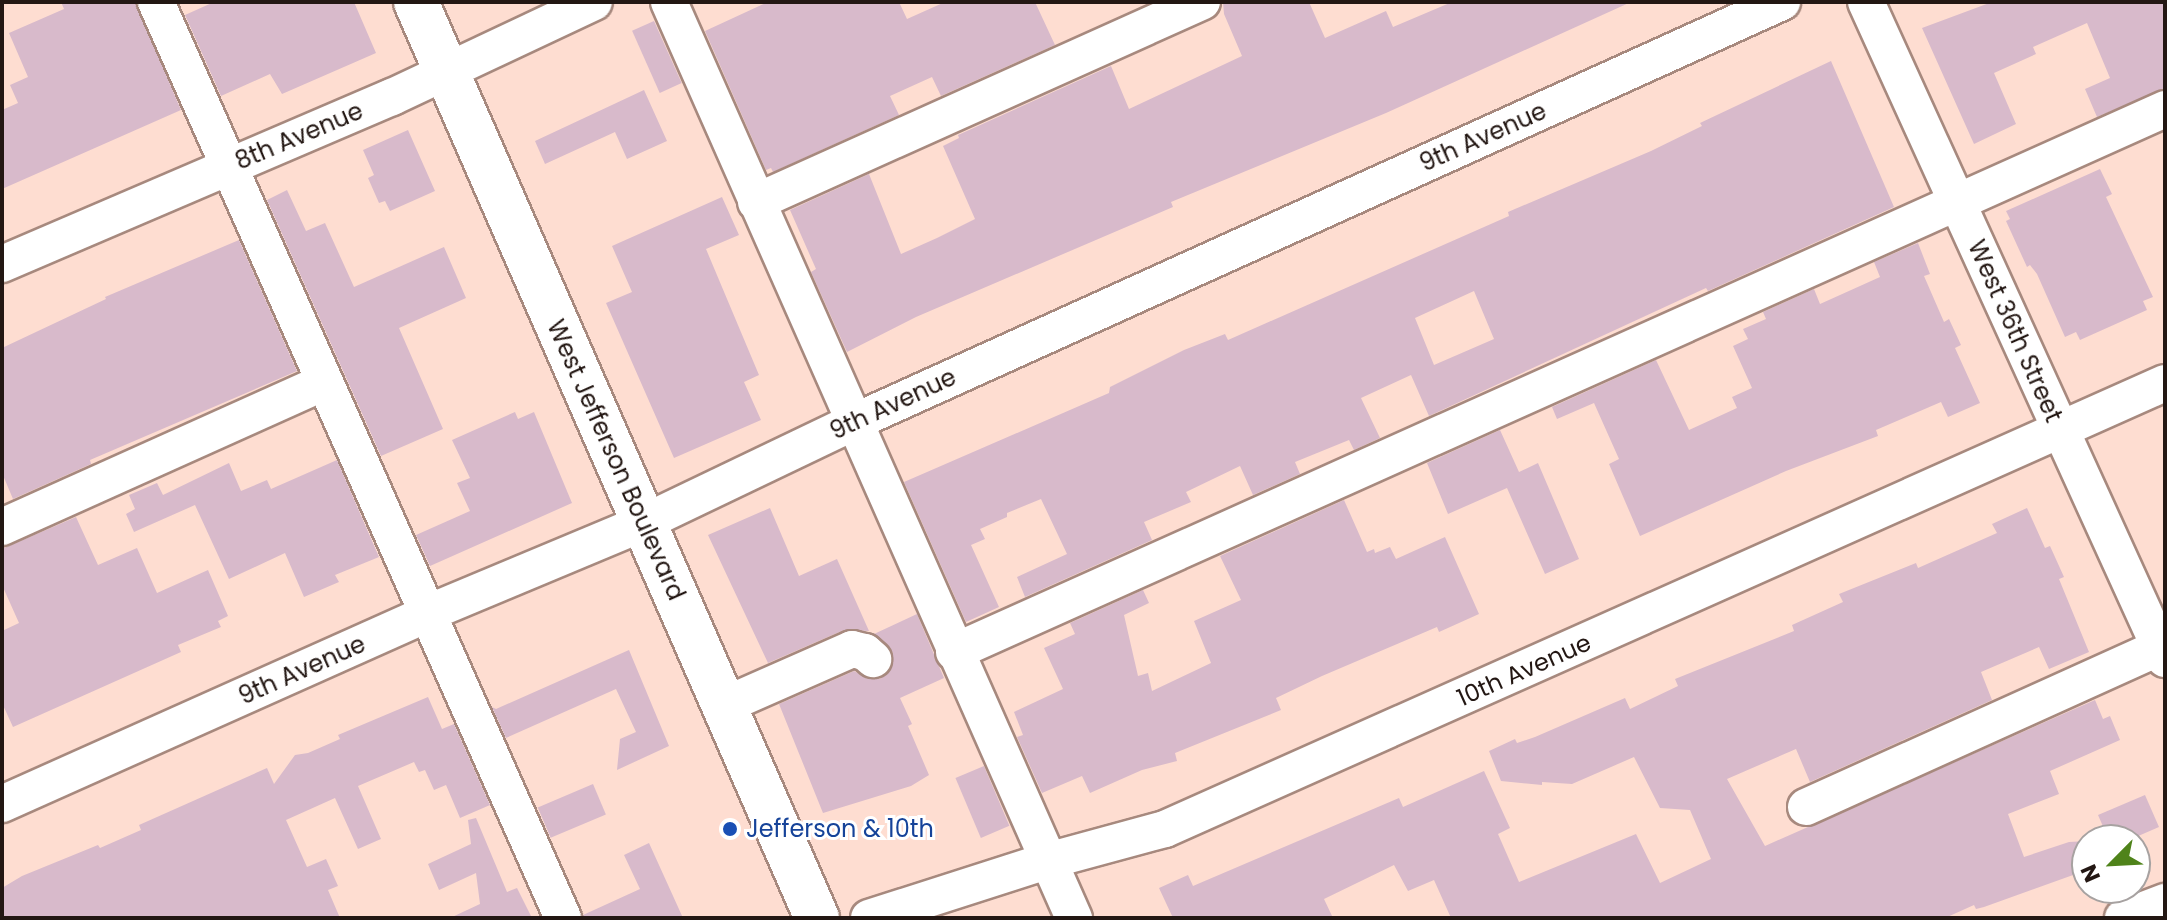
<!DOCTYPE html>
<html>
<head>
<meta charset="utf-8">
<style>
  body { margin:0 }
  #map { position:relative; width:2167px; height:920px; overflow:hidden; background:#feddd1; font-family:Poppins,sans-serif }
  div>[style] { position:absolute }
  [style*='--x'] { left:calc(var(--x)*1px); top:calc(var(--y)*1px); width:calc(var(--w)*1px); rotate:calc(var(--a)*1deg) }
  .building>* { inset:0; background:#d8bacb; transform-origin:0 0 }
  .roads { filter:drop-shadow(2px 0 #a7897e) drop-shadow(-2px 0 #a7897e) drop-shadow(0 2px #a7897e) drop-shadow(0 -2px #a7897e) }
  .minor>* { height:36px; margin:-18px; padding:0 18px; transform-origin:18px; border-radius:18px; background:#fff }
  .major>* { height:44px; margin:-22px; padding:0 22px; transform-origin:22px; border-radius:22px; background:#fff }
  .dots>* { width:22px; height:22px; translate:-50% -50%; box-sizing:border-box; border:4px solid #fff; border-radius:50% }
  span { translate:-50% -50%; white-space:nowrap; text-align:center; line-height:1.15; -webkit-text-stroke:6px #fff; paint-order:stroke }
  .street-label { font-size:24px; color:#231713 }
  .transit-label { font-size:24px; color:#164399 }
  .left { translate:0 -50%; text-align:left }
  .frame { position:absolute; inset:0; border:4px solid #231713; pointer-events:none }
  .north { position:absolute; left:2071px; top:824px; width:80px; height:80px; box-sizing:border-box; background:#fff; border:2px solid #a7a2a1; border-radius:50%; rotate:246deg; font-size:22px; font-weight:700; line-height:32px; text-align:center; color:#231713 }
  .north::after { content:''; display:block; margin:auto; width:28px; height:36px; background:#4f831a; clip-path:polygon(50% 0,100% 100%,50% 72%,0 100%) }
</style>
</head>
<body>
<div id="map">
  <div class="building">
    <i style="clip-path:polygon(61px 2px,135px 2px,181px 110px,2px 189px,2px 110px,18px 103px,10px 85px,28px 77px,9px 33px,64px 9px)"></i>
    <i style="clip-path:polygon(214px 2px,354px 2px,376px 53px,282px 94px,270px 74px,221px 96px,185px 15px)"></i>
    <i style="clip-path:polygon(768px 2px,899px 2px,907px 19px,945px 2px,1035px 2px,1055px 45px,941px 96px,932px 77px,890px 96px,899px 115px,773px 172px,771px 168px,766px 170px,705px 31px)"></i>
    <i style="clip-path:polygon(1223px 2px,1309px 2px,1325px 38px,1386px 11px,1393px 27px,1452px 2px,1631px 2px,1386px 113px,1171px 202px,1173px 207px,916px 317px,847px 352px,811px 272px,816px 269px,790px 210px,869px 174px,901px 254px,937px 238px,975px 219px,943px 146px,959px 138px,958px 135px,1111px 66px,1129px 109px,1242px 56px,1224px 14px)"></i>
    <i style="clip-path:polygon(1992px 2px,2165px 2px,2165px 88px,2097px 117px,2085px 89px,2110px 78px,2087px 23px,2033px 47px,2036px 54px,1994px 73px,2016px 124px,1974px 144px,1922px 28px)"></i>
    <i style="left:654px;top:21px;width:68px;height:24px;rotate:66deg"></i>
    <i style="clip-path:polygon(evenodd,1831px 61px,1894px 207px,1708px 291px,1706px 288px,1429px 416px,1411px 375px,1361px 398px,1380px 438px,1354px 450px,1349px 440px,1295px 462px,1300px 474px,1253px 495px,1240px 466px,1186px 492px,1191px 502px,1144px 522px,1152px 540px,1025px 597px,1017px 577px,1067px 554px,1041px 499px,1007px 513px,1007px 517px,980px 529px,985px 539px,971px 545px,999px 607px,966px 622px,904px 482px,1109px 393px,1110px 387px,1184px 350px,1225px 334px,1228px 340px,1509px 216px,1508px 212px,1651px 151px,1702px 126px,1700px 123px,1831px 61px,1474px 291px,1494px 339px,1434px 365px,1415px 318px,1474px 291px)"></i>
    <i style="clip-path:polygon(644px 90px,667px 141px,627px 159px,615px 132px,545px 164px,535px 141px)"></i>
    <i style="clip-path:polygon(408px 130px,435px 191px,390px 211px,385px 201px,379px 203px,368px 178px,374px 175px,363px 150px)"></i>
    <i style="clip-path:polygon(2100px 169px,2112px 194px,2106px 197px,2153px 297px,2143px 301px,2147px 310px,2080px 340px,2076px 332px,2065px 337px,2037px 274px,2030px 265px,2027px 267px,2006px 221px,2010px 219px,2006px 211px)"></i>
    <i style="clip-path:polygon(287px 190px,306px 231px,325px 223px,354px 287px,444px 247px,466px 298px,399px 328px,443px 429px,381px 456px,267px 200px)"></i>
    <i style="clip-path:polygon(722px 197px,739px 235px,706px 249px,759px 375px,744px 382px,761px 420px,674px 458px,606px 303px,632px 292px,612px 246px)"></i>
    <i style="clip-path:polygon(239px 240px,297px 371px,90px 460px,91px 464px,13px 499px,2px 473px,2px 348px,106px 299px,105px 297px)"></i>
    <i style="clip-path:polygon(1918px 243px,1930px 274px,1924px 276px,1944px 322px,1949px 319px,1961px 345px,1955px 348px,1980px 403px,1948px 417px,1941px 402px,1876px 430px,1878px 436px,1786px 471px,1640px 536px,1609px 464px,1619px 459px,1594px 403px,1557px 419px,1552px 407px,1656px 360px,1689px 430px,1737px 408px,1732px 397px,1752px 388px,1733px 346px,1748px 339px,1743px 329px,1766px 319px,1763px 312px,1814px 289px,1820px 304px,1880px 277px,1874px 262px)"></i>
    <i style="clip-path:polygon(515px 412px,518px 419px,534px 412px,572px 503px,430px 566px,416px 535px,470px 511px,457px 483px,470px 478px,452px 440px)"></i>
    <i style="clip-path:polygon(1500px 430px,1519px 472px,1538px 463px,1579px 559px,1545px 574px,1507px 488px,1448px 514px,1427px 463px)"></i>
    <i style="clip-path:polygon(337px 460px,379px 557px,335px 575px,339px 582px,304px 597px,285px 553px,229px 579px,195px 505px,134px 532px,126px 514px,135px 509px,129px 495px,157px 483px,163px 495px,229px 463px,241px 491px,267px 480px,271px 489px)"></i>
    <i style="clip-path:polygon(1344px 500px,1367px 552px,1374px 549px,1375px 553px,1390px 547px,1396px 559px,1445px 537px,1479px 614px,1439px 632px,1437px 627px,1322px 676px,1276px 698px,1281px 710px,1175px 753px,1177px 761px,1142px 770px,1090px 793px,1082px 776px,1042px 793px,1017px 737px,1023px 735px,1014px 712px,1063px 689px,1044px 648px,1075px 634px,1070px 623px,1143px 590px,1149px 603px,1124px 615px,1138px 676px,1148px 673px,1152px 691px,1211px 663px,1194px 621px,1241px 600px,1220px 556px)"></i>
    <i style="clip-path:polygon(770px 508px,799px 576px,837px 559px,869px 631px,844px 630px,768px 663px,708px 535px)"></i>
    <i style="clip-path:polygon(2027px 508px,2045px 548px,2050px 546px,2064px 577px,2059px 579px,2089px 652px,2049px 669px,2039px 647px,1981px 672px,1992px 700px,1810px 782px,1796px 749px,1727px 779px,1765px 846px,2095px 700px,2103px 719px,2110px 716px,2120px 740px,2050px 771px,2059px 794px,2008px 814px,2024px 857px,2069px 842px,2087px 841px,2087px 870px,1984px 907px,1976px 909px,1974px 905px,1945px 918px,1451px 918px,1434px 880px,1408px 891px,1394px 865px,1324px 899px,1333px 918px,1173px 918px,1159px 888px,1188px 875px,1193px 886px,1399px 798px,1403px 807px,1484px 771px,1510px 828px,1498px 834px,1519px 882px,1636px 834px,1660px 883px,1711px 859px,1690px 810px,1660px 808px,1634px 757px,1572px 784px,1542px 782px,1542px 785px,1501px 781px,1489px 751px,1515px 739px,1517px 743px,1535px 737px,1625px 698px,1630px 709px,1678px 686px,1675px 679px,1794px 631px,1792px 625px,1843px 602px,1839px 594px,1916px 563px,1918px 568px,1997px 533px,1992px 524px)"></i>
    <i style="clip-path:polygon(76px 517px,98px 565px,137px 548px,157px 593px,208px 570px,228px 616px,218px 621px,221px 627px,178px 645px,181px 652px,13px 727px,2px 703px,2px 631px,19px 623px,2px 585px,2px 549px)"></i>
    <i style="clip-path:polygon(917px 614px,944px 678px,900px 698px,912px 724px,908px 726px,929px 775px,911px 786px,823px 813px,779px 704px,854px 671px,868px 679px,880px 679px,893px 664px,893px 653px,874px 634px)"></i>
    <i style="clip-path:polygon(629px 650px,669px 746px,617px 770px,620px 739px,636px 732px,616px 689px,506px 738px,492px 707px,496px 709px)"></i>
    <i style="clip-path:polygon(428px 697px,442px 729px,454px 724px,490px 805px,460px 818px,446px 785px,434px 790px,425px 770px,419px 772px,414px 762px,358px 786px,381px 839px,358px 849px,335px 798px,286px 820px,307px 867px,326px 859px,338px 886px,328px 890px,340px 918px,2px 918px,2px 888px,22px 876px,98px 845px,100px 848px,141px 830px,139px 825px,267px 768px,274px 784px,295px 755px,308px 753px,340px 739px,338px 735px)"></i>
    <i style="left:984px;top:766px;width:65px;height:31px;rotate:67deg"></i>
    <i style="left:593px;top:784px;width:33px;height:60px;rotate:67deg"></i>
    <i style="clip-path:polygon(2145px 795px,2159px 827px,2129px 840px,2109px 840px,2098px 815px)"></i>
    <i style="clip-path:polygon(476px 818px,507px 892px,517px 888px,532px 918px,450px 918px,480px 904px,476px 873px,439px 890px,428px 864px,471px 844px,468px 820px)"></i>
    <i style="clip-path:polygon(649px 843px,683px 918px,584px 918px,583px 915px,640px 889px,624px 855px)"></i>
  </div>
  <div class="roads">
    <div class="minor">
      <i style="--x:156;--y:2;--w:1002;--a:66.04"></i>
      <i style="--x:669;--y:2;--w:1002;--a:66.15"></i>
      <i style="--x:1866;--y:2;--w:722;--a:65.53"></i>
      <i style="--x:756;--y:202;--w:489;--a:-24.2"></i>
      <i style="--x:2;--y:264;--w:424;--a:-23.2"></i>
      <i style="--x:392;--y:97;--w:223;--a:-25.2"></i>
      <i style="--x:2;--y:527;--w:353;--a:-24.2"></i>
      <i style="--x:954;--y:652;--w:1327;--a:-24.15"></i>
      <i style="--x:725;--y:705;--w:139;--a:-23.8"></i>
      <i style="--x:852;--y:649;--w:13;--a:13"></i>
      <i style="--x:865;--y:652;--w:11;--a:41"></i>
      <i style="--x:2;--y:804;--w:467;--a:-24.1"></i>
      <i style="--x:428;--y:613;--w:233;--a:-22.7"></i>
      <i style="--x:643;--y:523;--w:232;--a:-25.6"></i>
      <i style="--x:852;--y:423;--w:1021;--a:-24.36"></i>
      <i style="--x:1806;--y:807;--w:394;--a:-24.3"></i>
      <i style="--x:869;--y:918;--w:187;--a:-17.8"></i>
      <i style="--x:1047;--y:861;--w:122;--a:-15.2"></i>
      <i style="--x:1165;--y:829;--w:1095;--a:-24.04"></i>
      <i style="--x:2123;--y:918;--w:45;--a:-20.9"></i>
    </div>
    <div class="major">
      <i style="--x:416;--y:2;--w:1000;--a:66.36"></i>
    </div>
  </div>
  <div class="dots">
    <i style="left:730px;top:829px;background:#1a4fb4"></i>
  </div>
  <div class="street-label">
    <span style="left:299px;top:136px;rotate:-23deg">8th Avenue</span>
    <span style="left:1483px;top:137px;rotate:-24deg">9th Avenue</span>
    <span style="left:2015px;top:331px;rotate:66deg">West 36th Street</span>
    <span style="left:893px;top:404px;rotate:-25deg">9th Avenue</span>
    <span style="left:616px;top:460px;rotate:66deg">West Jefferson Boulevard</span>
    <span style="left:302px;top:670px;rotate:-24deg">9th Avenue</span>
    <span style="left:1524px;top:670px;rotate:-24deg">10th Avenue</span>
  </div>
  <div class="transit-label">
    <span class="left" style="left:746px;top:829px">Jefferson &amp; 10th</span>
  </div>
  <div class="frame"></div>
  <div class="north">N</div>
</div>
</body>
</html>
